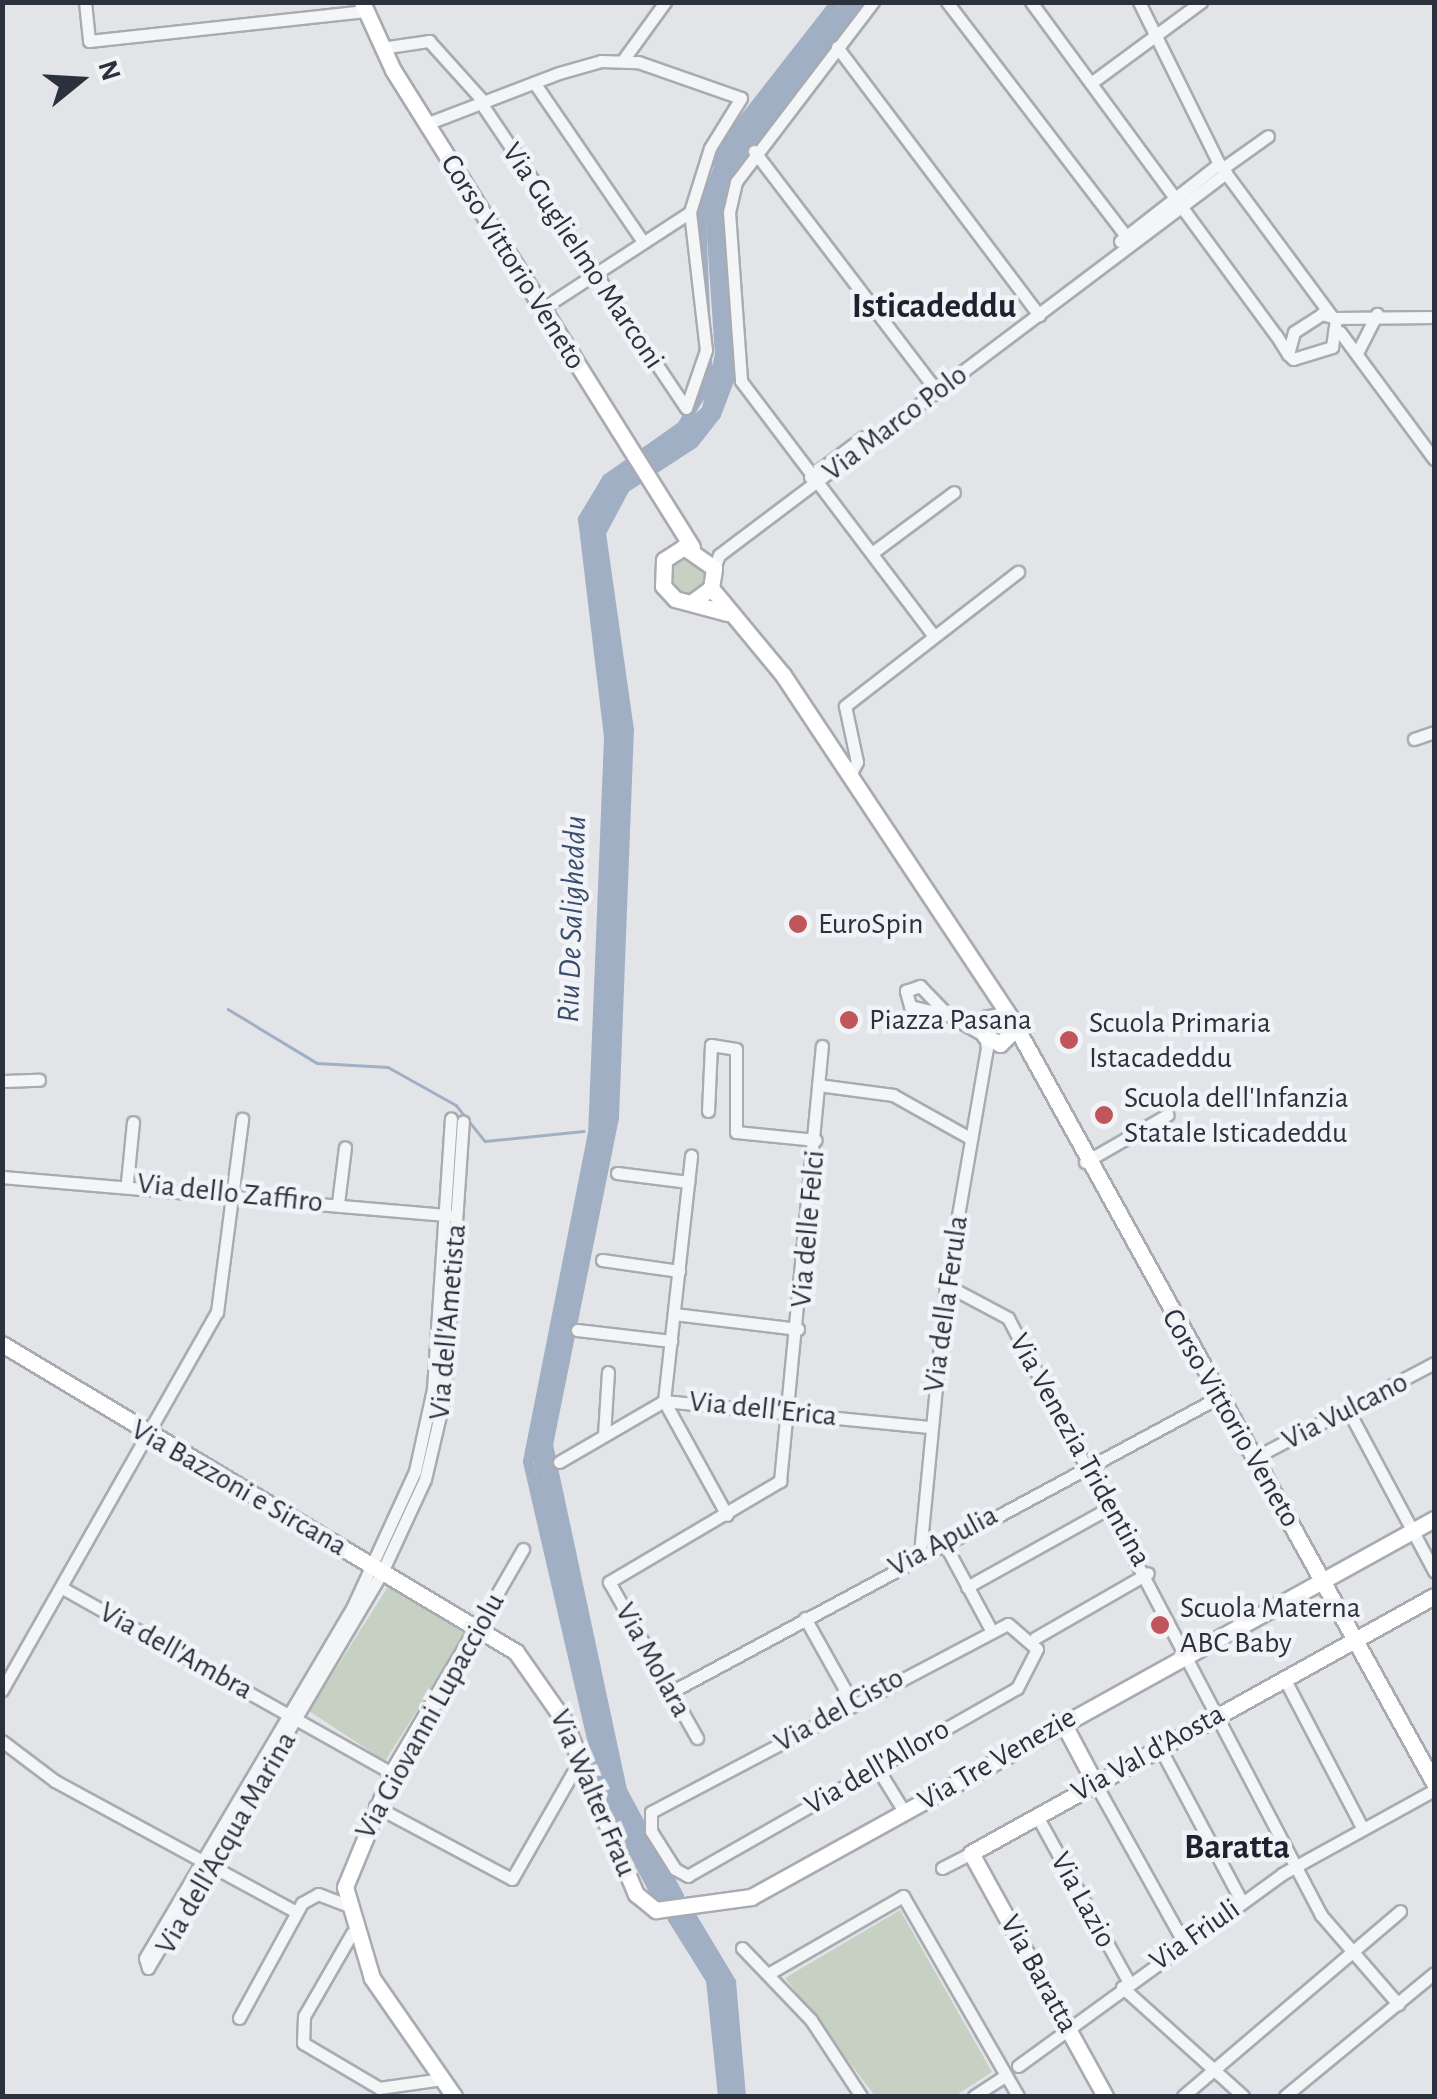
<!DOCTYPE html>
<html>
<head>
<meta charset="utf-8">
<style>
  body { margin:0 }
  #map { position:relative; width:1437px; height:2099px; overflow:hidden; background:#e2e4e8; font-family:"Alegreya Sans",sans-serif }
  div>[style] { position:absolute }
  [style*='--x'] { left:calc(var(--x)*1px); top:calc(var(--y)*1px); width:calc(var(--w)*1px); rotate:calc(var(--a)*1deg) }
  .green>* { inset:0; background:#c6d1c4 }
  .round { border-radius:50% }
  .stream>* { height:2.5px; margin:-1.25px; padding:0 1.25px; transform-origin:1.25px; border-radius:1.25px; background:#a1afc4 }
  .canal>* { height:10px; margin:-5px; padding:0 5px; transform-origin:5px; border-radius:5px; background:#a1afc4 }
  .river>* { height:18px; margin:-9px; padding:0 9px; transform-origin:9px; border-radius:9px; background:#a1afc4 }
  .roads { filter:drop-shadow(2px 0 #a8abb2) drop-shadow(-2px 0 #a8abb2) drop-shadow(0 2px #a8abb2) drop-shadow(0 -2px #a8abb2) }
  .street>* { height:11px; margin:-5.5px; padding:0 5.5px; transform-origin:5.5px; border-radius:5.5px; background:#f4f5f7 }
  .secondary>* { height:15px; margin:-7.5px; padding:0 7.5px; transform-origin:7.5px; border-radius:7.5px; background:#fff }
  .dots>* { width:28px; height:28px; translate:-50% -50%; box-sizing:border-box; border:5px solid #f1f3f6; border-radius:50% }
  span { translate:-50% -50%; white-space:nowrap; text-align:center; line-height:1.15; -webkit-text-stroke:9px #f1f3f6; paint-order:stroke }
  .street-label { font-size:30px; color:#2c313e }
  .poi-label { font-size:30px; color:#2c313e }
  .left { translate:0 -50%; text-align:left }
  .water-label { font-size:32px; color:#3a4d6e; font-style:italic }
  .quarter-label { font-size:35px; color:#1e222f; font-weight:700 }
  .frame { position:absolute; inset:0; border:5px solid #2c313e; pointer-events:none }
  .north { position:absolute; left:30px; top:30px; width:100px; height:100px; -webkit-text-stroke:8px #f1f3f6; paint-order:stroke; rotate:72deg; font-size:28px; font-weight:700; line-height:40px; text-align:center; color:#2c313e }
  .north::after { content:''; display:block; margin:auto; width:35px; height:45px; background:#2c313e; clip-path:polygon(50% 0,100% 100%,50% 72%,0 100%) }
</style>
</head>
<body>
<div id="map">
  <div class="green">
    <i class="round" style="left:668px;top:556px;width:38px;height:38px"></i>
    <i style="clip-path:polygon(389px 1585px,463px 1628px,463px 1638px,385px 1761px,309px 1711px)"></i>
    <i style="clip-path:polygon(900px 1910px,992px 2072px,955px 2096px,875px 2096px,785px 1978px)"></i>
  </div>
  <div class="stream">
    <i style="--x:228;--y:1009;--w:104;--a:31.2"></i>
    <i style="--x:317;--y:1063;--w:71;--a:3.2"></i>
    <i style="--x:388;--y:1067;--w:78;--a:29.2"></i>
    <i style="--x:456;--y:1105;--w:46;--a:51.1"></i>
    <i style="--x:485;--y:1141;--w:99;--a:-5.8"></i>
    <i style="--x:598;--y:1139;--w:6;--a:51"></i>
  </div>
  <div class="canal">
    <i style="--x:710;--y:163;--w:204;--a:-52"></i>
    <i style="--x:700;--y:193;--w:190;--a:87.6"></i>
    <i style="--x:708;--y:383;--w:50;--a:121.2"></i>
    <i style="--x:682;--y:426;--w:92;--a:144.8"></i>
    <i style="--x:607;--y:479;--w:47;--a:121"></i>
    <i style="--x:583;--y:519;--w:221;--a:83.2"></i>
    <i style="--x:609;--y:738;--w:395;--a:92.3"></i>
    <i style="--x:593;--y:1133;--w:335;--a:101.2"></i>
    <i style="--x:528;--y:1462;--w:347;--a:77"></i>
    <i style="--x:606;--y:1800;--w:113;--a:62.1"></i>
    <i style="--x:659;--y:1900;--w:20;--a:-11"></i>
    <i style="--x:679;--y:1896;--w:120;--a:-118.3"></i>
    <i style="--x:622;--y:1790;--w:353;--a:-102.1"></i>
    <i style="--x:548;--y:1445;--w:334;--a:-78.6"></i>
    <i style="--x:614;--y:1118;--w:388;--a:-87.8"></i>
    <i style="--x:629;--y:730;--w:199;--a:-98.1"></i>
    <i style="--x:601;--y:533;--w:51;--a:-61.9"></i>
    <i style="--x:625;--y:488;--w:82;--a:-33.1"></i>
    <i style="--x:694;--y:443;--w:36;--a:-52"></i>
    <i style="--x:716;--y:415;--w:57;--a:-69.3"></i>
    <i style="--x:731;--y:306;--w:85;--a:-97.5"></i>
    <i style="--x:720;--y:222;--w:51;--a:-77.6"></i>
    <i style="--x:731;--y:172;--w:215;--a:-52.2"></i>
    <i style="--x:723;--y:2096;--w:117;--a:-95.9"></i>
    <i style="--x:711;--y:1980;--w:75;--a:-122"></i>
    <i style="--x:671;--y:1916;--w:18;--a:-13"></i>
    <i style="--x:689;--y:1912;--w:82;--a:59"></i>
    <i style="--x:731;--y:1982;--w:114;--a:85"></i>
  </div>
  <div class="river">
    <i style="--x:731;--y:2096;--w:116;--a:-96"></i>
    <i style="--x:719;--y:1981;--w:217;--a:-119.5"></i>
    <i style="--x:612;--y:1792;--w:349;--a:-101.9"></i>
    <i style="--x:540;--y:1450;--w:348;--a:-79.1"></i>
    <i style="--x:606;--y:1108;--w:357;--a:-87.6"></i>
    <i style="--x:621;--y:751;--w:220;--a:-97.6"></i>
    <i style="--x:592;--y:533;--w:43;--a:-65.2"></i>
    <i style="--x:610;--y:494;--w:129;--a:-39"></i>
    <i style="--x:710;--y:413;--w:60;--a:-76.4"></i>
    <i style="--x:724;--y:355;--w:160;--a:-93.9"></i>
    <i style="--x:713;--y:195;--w:40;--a:-69.8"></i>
    <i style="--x:727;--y:157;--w:200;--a:-50.7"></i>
  </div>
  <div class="roads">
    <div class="street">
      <i style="--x:85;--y:2;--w:39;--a:84"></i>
      <i style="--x:89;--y:41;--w:278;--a:-6.2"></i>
      <i style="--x:873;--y:2;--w:226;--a:127.3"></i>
      <i style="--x:736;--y:182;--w:31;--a:103"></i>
      <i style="--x:729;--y:212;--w:169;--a:85.9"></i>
      <i style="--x:741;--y:381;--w:317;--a:52.9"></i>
      <i style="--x:947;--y:2;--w:298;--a:52.6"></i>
      <i style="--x:1031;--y:2;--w:413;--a:53.7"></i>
      <i style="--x:1276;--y:335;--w:22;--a:58"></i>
      <i style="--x:1288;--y:354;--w:7;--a:45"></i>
      <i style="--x:1293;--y:359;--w:41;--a:-17.1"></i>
      <i style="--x:1332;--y:347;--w:29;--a:-82"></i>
      <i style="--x:1336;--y:318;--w:15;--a:-164"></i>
      <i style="--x:1322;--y:314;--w:33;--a:147"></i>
      <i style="--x:1294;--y:332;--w:23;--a:105"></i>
      <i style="--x:1139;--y:2;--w:181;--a:63.7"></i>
      <i style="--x:1219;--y:164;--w:187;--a:53.5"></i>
      <i style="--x:837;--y:47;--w:336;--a:53"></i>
      <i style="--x:381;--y:48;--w:49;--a:-8.3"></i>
      <i style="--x:429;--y:41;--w:82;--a:48"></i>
      <i style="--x:623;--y:60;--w:72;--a:-54.1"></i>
      <i style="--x:1091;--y:83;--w:137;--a:-36.4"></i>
      <i style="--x:535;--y:84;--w:189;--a:55.6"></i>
      <i style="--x:426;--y:124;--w:142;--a:-21"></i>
      <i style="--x:559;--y:73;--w:44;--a:-15.9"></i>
      <i style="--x:601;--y:61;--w:37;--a:2"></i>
      <i style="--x:638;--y:62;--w:109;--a:19.3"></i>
      <i style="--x:741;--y:98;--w:59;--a:121.8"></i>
      <i style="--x:710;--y:148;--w:67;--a:107.4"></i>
      <i style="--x:690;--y:212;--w:139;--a:83.4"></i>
      <i style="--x:706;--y:350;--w:61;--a:109"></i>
      <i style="--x:686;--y:408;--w:367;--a:-123.9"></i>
      <i style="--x:754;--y:151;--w:302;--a:52.7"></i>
      <i style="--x:1223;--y:168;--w:55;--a:-35.4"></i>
      <i style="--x:1120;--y:241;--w:125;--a:-37.9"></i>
      <i style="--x:546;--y:306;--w:172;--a:-33.1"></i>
      <i style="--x:1336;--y:318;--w:98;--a:-0.6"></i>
      <i style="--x:1340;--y:332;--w:158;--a:53.5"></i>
      <i style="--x:1357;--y:353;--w:44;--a:-62.9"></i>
      <i style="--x:810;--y:477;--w:66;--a:-37"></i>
      <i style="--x:872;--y:553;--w:102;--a:-36.6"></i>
      <i style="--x:714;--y:568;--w:14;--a:-69"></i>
      <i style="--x:719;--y:555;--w:635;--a:-37"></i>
      <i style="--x:1414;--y:739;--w:21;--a:-19"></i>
      <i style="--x:850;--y:775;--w:15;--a:-62"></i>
      <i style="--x:857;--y:762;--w:57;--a:-102.1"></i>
      <i style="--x:845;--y:706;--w:219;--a:-37.8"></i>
      <i style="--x:2;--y:1081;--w:37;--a:-2"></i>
      <i style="--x:818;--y:1085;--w:76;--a:7.6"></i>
      <i style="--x:893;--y:1095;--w:88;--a:29.2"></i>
      <i style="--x:708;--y:1111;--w:66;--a:-87.4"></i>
      <i style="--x:711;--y:1045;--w:25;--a:9"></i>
      <i style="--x:736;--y:1049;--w:83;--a:90"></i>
      <i style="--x:736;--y:1132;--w:80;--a:5.7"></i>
      <i style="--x:1085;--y:1162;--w:95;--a:-29.8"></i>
      <i style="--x:617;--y:1173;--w:72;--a:7.2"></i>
      <i style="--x:2;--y:1177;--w:449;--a:4.9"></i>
      <i style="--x:127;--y:1182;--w:60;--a:-84.3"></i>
      <i style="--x:338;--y:1203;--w:56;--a:-82.9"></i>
      <i style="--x:602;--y:1260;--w:78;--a:8.1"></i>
      <i style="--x:946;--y:1285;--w:70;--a:28"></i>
      <i style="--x:1008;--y:1318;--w:674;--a:62.33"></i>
      <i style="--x:1321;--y:1915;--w:118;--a:49.1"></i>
      <i style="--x:674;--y:1314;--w:125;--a:6.9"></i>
      <i style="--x:577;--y:1330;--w:95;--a:6.7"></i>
      <i style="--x:664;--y:1401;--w:247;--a:-83.7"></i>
      <i style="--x:664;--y:1401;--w:130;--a:61.1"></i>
      <i style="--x:1348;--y:1410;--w:183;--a:61.9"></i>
      <i style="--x:604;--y:1435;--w:63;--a:-86.4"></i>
      <i style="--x:1254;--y:1458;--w:204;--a:-27.8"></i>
      <i style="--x:559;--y:1462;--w:121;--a:-30.2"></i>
      <i style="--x:664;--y:1401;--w:266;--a:5.6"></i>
      <i style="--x:943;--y:1541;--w:97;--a:61.6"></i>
      <i style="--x:920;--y:1553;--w:269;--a:-84.5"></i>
      <i style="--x:946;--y:1285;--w:241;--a:-80.2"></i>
      <i style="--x:987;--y:1048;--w:12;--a:-99"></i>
      <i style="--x:985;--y:1036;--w:43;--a:-150.4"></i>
      <i style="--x:948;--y:1015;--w:39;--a:-167"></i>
      <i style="--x:910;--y:1006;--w:16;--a:-105"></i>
      <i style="--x:906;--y:991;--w:15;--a:-20"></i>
      <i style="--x:920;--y:986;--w:40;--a:46"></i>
      <i style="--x:967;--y:1587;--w:165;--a:-29.1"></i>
      <i style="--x:64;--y:1589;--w:376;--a:29.3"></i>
      <i style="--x:805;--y:1618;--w:98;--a:60.8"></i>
      <i style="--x:1008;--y:1624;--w:38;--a:41"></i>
      <i style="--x:1037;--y:1649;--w:44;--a:117.1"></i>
      <i style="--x:1017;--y:1688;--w:379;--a:150.3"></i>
      <i style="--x:688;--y:1876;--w:15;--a:-152"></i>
      <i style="--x:675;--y:1869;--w:45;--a:-122.3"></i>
      <i style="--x:651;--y:1831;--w:19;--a:-90"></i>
      <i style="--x:651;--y:1812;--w:403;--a:-27.8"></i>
      <i style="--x:478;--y:1627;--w:90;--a:-60"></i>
      <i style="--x:1035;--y:1638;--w:130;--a:-29.9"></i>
      <i style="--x:1285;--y:1680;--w:168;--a:62.4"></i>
      <i style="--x:2;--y:1690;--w:435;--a:-60.4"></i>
      <i style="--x:217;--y:1312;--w:195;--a:-82.6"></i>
      <i style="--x:671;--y:1692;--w:622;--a:-28.29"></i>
      <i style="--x:697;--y:1738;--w:179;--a:-119.4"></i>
      <i style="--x:609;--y:1582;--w:199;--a:-30.6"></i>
      <i style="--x:780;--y:1481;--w:437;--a:-84.5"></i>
      <i style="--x:2;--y:1741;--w:66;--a:37"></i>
      <i style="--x:55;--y:1781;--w:274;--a:28.5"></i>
      <i style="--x:1160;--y:1748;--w:174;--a:62"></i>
      <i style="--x:876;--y:1766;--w:55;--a:58.3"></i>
      <i style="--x:1095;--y:1783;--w:183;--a:60.9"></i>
      <i style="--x:375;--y:1806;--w:155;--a:28.1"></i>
      <i style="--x:512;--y:1879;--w:121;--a:-60.3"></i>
      <i style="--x:572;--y:1774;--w:13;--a:-18"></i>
      <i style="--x:1037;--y:1816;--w:191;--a:61.1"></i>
      <i style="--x:942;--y:1868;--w:33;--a:-27"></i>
      <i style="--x:352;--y:1933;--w:96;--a:120"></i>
      <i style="--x:304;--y:2016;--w:27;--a:92"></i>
      <i style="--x:303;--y:2043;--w:88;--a:30.6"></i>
      <i style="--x:379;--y:2088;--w:64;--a:-8.1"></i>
      <i style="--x:742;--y:1948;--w:100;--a:46.2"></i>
      <i style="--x:811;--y:2020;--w:91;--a:56.7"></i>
      <i style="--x:148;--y:1968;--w:462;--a:-59.4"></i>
      <i style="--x:383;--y:1570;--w:100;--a:-65.2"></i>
      <i style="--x:425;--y:1479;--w:83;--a:-76.8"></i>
      <i style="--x:444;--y:1398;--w:277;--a:-86.1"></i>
      <i style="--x:148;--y:1968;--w:10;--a:-107"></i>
      <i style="--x:145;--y:1958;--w:409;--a:-59.4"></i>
      <i style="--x:353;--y:1606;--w:149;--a:-65.3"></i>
      <i style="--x:415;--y:1471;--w:84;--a:-77.6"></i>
      <i style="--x:433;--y:1389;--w:271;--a:-86.2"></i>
      <i style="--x:768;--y:1974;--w:156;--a:-30"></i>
      <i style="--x:903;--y:1896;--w:231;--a:60.1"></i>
      <i style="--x:1122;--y:1987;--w:163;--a:42"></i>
      <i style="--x:239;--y:2018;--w:131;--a:-61.3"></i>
      <i style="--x:302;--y:1903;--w:18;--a:-29"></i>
      <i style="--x:318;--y:1894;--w:30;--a:21"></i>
      <i style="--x:1018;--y:2066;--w:326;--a:-36"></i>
      <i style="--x:1282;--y:1874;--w:174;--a:-28.9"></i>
      <i style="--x:974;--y:2096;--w:37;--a:-33"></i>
      <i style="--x:1183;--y:2096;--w:285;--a:-40.4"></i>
      <i style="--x:1285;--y:2096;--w:193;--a:-39.5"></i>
    </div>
    <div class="secondary">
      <i style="--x:362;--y:2;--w:75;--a:65.5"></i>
      <i style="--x:393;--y:70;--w:563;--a:57.92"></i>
      <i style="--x:711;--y:588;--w:113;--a:50.4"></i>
      <i style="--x:783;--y:675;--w:414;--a:56.4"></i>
      <i style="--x:1012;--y:1020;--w:872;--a:61.05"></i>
      <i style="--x:692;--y:602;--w:24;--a:-36"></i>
      <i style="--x:711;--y:588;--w:20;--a:-81"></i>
      <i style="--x:714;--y:568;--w:37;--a:-145"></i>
      <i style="--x:684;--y:547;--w:24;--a:147"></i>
      <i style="--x:664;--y:560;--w:26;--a:92"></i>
      <i style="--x:663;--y:586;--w:18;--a:47"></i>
      <i style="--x:675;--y:599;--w:54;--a:15.1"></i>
      <i style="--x:1007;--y:1015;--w:20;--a:171"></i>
      <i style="--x:987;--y:1018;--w:18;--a:96"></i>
      <i style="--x:985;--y:1036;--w:17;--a:28"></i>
      <i style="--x:1000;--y:1044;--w:20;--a:-45"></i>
      <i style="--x:2;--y:1344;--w:599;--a:30.93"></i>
      <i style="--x:516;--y:1652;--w:82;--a:55"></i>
      <i style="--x:563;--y:1719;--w:190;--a:67.4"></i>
      <i style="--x:636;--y:1894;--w:26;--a:39"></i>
      <i style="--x:656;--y:1910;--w:96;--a:-7.8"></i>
      <i style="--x:751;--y:1897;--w:781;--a:-28.96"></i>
      <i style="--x:1062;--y:1721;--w:70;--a:62"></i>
      <i style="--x:454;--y:2096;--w:144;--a:-124.8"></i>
      <i style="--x:372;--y:1978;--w:95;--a:-106.5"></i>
      <i style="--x:345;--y:1887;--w:123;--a:-67.6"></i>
      <i style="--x:392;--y:1773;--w:169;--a:-59.5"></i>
      <i style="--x:1105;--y:2096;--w:277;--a:-118.9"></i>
      <i style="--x:971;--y:1853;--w:530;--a:-29.03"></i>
    </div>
  </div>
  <div class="dots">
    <i style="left:798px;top:924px;background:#c0555b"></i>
    <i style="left:849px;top:1020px;background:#c0555b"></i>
    <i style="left:1069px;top:1040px;background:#c0555b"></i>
    <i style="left:1104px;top:1115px;background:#c0555b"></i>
    <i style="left:1160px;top:1625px;background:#c0555b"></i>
  </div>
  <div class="street-label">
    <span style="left:583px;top:256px;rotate:56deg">Via Guglielmo Marconi</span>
    <span style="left:513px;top:262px;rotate:58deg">Corso Vittorio Veneto</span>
    <span style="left:895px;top:423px;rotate:-37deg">Via Marco Polo</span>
    <span style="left:230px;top:1193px;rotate:6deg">Via dello Zaffiro</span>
    <span style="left:808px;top:1229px;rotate:-85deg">Via delle Felci</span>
    <span style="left:946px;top:1304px;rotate:-82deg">Via della Ferula</span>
    <span style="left:448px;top:1322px;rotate:-85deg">Via dell'Ametista</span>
    <span style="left:763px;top:1409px;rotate:6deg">Via dell'Erica</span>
    <span style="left:1345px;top:1411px;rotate:-27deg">Via Vulcano</span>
    <span style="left:1231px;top:1418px;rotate:60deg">Corso Vittorio Veneto</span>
    <span style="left:1080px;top:1450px;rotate:61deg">Via Venezia Tridentina</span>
    <span style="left:239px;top:1488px;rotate:30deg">Via Bazzoni e Sircana</span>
    <span style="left:943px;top:1541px;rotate:-28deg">Via Apulia</span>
    <span style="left:176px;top:1651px;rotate:29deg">Via dell'Ambra</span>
    <span style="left:653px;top:1660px;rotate:61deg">Via Molara</span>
    <span style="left:839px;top:1710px;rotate:-29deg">Via del Cisto</span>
    <span style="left:430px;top:1716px;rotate:-61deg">Via Giovanni Lupacciolu</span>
    <span style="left:1148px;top:1753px;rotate:-29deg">Via Val d'Aosta</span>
    <span style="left:997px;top:1759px;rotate:-30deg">Via Tre Venezie</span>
    <span style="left:877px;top:1767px;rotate:-30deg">Via dell'Alloro</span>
    <span style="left:593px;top:1793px;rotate:67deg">Via Walter Frau</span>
    <span style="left:226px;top:1843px;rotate:-60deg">Via dell'Acqua Marina</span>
    <span style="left:1083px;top:1900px;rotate:61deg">Via Lazio</span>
    <span style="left:1195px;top:1935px;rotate:-35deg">Via Friuli</span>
    <span style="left:1039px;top:1974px;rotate:61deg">Via Baratta</span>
  </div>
  <div class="poi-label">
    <span class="left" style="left:818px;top:924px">EuroSpin</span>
    <span class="left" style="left:869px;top:1020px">Piazza Pasana</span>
    <span class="left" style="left:1089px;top:1040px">Scuola Primaria<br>Istacadeddu</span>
    <span class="left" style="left:1124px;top:1115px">Scuola dell'Infanzia<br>Statale Isticadeddu</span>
    <span class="left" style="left:1180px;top:1625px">Scuola Materna<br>ABC Baby</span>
  </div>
  <div class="water-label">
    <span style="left:572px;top:919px;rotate:-88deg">Riu De Saligheddu</span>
  </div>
  <div class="quarter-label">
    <span style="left:934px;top:307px">Isticadeddu</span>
    <span style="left:1237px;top:1848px">Baratta</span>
  </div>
  <div class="frame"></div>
  <div class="north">N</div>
</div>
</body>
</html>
